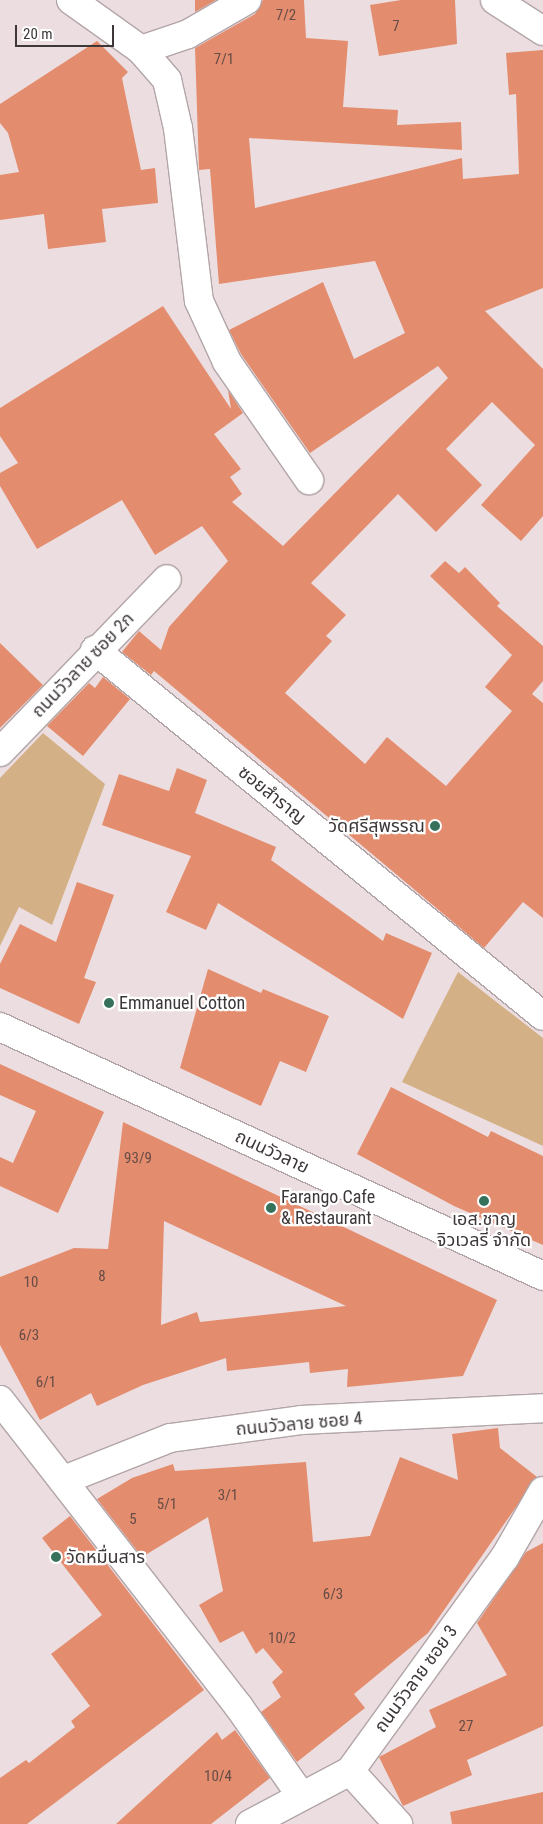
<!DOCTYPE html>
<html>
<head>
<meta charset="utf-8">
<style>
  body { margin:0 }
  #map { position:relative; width:543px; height:1824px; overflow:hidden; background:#ecdee0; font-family:"Roboto Condensed","Noto Sans Thai",sans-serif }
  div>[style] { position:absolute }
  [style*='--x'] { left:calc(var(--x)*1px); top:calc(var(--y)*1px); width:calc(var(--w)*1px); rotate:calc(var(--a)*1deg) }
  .green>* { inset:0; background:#d4b086 }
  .building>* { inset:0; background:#e38c6e }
  .roads { filter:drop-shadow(1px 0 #b2a5a7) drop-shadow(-1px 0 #b2a5a7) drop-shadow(0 1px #b2a5a7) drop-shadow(0 -1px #b2a5a7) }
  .minor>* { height:28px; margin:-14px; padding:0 14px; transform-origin:14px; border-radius:14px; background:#fff }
  .dots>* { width:14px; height:14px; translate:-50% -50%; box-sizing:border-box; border:2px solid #fff; border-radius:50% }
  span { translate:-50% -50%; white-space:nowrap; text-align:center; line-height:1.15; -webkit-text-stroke:4.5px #fff; paint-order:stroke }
  .number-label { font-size:15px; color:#664c46 }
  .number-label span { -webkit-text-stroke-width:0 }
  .street-label { font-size:18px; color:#3d3738 }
  .poi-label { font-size:18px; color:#3d3738 }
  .right { translate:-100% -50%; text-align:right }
  .left { translate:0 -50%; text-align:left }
  .scale { position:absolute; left:15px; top:25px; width:99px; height:22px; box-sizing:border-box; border:2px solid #3d3738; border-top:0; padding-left:6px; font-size:15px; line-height:18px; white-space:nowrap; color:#3d3738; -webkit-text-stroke:4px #fff; paint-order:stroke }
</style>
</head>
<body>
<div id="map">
  <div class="green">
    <i style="clip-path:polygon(43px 733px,105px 784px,52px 925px,19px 907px,0 946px,0 778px)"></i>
    <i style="clip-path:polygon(458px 972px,543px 1038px,543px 1146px,402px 1082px)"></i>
  </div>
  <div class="building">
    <i style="clip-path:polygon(195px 0,216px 0,195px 12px)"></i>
    <i style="clip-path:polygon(263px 0,304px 0,306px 38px,348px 41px,343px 107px,398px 110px,397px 125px,461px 122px,462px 150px,249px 138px,255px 208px,462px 158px,463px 179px,519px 174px,516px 94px,509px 95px,506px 53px,543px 50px,543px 288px,485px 311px,543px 369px,543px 516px,521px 541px,481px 505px,535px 445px,492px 402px,446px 449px,482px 485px,436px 532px,398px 494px,311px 583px,346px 615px,326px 636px,332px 641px,285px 693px,365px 764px,387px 737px,446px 786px,512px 711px,485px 687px,512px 655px,430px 576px,445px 561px,459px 573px,465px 567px,500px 603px,497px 606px,543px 646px,543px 681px,532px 694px,543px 703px,543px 918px,523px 902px,484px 948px,154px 671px,151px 675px,122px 652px,139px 631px,161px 650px,169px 627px,228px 561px,202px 526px,155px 555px,122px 500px,37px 549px,0 486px,0 473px,18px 463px,0 436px,0 408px,163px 306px,231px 409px,228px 390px,243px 413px,214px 434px,241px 469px,230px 477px,242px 494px,232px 502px,283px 546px,448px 378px,438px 366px,310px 453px,241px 354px,229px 330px,323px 282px,354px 359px,405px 333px,375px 261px,219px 284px,210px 169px,199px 170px,195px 48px,255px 14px)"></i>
    <i style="clip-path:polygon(401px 0,455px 0,457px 44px,379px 56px,370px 5px)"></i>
    <i style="clip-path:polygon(97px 41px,128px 72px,122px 78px,141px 170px,155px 168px,158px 203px,102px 209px,106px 242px,48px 249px,44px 214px,0 220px,0 175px,19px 172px,8px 133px,0 123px,0 104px)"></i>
    <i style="clip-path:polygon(0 643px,43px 685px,0 728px)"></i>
    <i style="clip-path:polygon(103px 677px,130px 699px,83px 756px,47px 726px,89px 683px,95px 688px)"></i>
    <i style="clip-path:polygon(177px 768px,207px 780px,195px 813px,276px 847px,271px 860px,383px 941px,386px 933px,432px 953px,403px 1019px,218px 903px,206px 930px,166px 912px,191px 856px,102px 825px,119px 774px,169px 791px)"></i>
    <i style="clip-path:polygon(77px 882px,114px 895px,84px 978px,96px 982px,79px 1024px,0 988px,0 964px,20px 924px,56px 942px)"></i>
    <i style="clip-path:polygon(208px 969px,261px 993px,263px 989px,329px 1016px,306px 1072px,280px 1061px,261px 1106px,180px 1068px)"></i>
    <i style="clip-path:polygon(0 1064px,104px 1112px,58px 1213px,0 1186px,0 1157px,13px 1163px,36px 1111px,0 1095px)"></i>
    <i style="clip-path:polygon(391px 1087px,488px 1137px,491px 1131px,543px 1156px,543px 1245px,454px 1206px,357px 1154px)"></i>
    <i style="clip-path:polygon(evenodd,123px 1122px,497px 1300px,463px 1376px,347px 1387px,348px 1369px,310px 1373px,309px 1362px,227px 1371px,226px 1358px,143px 1385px,97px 1406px,91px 1393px,40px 1420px,0 1345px,0 1277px,74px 1248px,108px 1249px,123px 1122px,164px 1221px,346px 1306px,200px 1322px,197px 1312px,161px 1325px,164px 1221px)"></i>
    <i style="clip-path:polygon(498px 1428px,500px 1448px,537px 1477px,428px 1633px,354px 1694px,365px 1708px,297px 1762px,261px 1712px,281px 1697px,272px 1682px,283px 1672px,263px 1648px,256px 1654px,243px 1631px,220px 1643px,199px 1605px,223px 1591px,208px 1517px,142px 1557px,97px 1499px,132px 1478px,173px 1464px,175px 1471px,306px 1462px,313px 1542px,370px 1536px,400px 1457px,458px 1480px,452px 1434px)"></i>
    <i style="clip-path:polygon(70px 1516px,204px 1690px,27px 1824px,0 1824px,0 1778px,26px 1760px,29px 1763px,75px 1727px,71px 1721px,90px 1706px,51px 1654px,102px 1615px,42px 1538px)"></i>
    <i style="clip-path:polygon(543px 1543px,543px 1726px,467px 1760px,472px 1775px,403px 1806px,379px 1757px,436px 1727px,429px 1710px,507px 1675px,477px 1623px,526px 1552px)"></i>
    <i style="clip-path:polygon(235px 1730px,270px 1778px,211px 1824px,116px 1824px,217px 1732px,222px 1740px)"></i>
    <i style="clip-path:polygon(543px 1792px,543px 1824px,452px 1824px,450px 1812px)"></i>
  </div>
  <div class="roads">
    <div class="minor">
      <i style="--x:71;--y:0;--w:86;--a:35.5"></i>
      <i style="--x:141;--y:50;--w:50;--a:-18.8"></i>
      <i style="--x:188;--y:34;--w:68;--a:-30"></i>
      <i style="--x:495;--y:0;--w:57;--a:32.9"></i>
      <i style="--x:141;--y:50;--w:40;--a:49"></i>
      <i style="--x:167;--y:80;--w:49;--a:77.1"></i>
      <i style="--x:178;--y:128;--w:174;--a:83.1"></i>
      <i style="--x:199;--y:301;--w:67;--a:65.3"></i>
      <i style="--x:227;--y:362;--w:144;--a:55.2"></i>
      <i style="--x:95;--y:650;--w:578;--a:39.25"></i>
      <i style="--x:0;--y:752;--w:240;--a:-46"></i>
      <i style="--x:0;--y:1027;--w:597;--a:24.63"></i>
      <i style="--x:0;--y:1400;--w:389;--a:52.1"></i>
      <i style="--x:239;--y:1707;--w:106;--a:55"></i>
      <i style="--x:64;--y:1480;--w:114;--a:-21.6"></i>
      <i style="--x:170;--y:1438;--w:132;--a:-7.8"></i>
      <i style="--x:301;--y:1420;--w:242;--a:-2.8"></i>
      <i style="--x:350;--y:1771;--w:72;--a:47.8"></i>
      <i style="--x:250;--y:1824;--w:113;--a:-27.9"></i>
      <i style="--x:350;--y:1771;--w:264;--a:-54.1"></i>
      <i style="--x:505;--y:1557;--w:76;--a:-60.1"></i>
    </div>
  </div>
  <div class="dots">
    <i style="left:435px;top:826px;background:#36715b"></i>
    <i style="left:109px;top:1003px;background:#36715b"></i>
    <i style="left:484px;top:1201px;background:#36715b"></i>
    <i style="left:271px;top:1208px;background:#36715b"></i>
    <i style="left:56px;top:1557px;background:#36715b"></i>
  </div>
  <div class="number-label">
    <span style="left:286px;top:16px">7/2</span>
    <span style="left:396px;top:27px">7</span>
    <span style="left:224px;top:60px">7/1</span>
    <span style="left:138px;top:1159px">93/9</span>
    <span style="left:102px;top:1277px">8</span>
    <span style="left:31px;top:1283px">10</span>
    <span style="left:29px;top:1336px">6/3</span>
    <span style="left:46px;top:1383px">6/1</span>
    <span style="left:228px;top:1496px">3/1</span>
    <span style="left:167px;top:1505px">5/1</span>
    <span style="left:133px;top:1520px">5</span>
    <span style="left:333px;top:1595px">6/3</span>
    <span style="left:282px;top:1639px">10/2</span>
    <span style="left:466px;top:1727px">27</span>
    <span style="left:218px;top:1777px">10/4</span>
  </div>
  <div class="street-label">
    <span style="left:83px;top:665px;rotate:-46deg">ถนนวัวลาย ซอย 2ก</span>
    <span style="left:272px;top:795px;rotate:39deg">ซอยสำราญ</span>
    <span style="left:272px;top:1152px;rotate:25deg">ถนนวัวลาย</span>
    <span style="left:299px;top:1424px;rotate:-5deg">ถนนวัวลาย ซอย 4</span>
    <span style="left:416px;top:1679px;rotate:-54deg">ถนนวัวลาย ซอย 3</span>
  </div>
  <div class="poi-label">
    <span class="right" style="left:425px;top:826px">วัดศรีสุพรรณ</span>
    <span class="left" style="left:119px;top:1003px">Emmanuel Cotton</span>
    <span class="left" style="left:281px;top:1208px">Farango Cafe<br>&amp; Restaurant</span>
    <span style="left:484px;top:1230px">เอส.ชาญ<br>จิวเวลรี่ จำกัด</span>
    <span class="left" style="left:66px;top:1557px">วัดหมื่นสาร</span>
  </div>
  <div class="scale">20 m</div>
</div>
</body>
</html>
